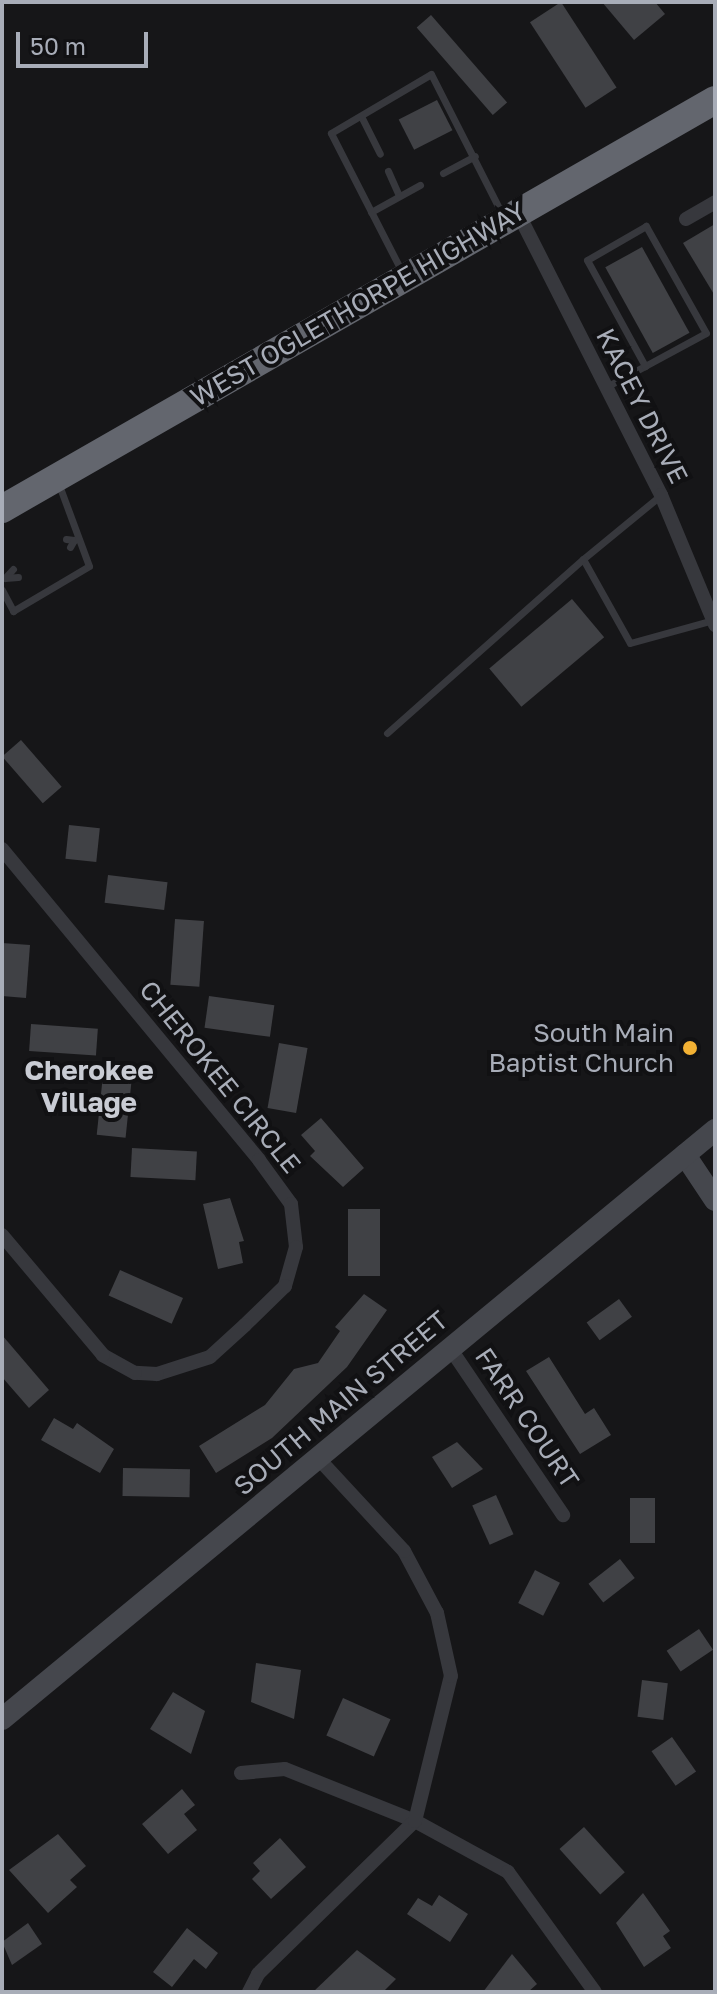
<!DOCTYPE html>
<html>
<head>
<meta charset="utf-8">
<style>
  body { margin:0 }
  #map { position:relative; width:717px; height:1994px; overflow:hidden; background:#161618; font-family:"Golos Text",sans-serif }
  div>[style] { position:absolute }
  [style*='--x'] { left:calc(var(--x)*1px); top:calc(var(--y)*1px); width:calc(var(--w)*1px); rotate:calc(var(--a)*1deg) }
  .building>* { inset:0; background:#404145; transform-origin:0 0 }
  .lane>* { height:7px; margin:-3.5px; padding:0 3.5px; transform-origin:3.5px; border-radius:3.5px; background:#37383d }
  .street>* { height:14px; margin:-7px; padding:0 7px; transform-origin:7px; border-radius:7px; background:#37383d }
  .secondary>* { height:22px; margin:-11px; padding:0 11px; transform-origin:11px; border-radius:11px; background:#45474d }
  .highway>* { height:28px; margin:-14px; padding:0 14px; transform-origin:14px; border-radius:14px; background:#63666e }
  .dots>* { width:22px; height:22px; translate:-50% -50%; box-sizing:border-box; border:4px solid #111113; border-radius:50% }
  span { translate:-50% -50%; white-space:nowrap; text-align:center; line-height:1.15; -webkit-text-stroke:8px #111113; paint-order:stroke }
  .street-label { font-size:26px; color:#a8adb8 }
  .poi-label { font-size:26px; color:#a8adb8 }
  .right { translate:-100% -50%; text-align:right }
  .neighbourhood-label { font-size:28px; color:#c9ccd4; font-weight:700 }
  .frame { position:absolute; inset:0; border:4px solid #a8adb8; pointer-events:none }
  .scale { position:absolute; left:16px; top:32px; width:132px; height:36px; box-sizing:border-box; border:4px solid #a8adb8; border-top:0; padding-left:10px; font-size:24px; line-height:28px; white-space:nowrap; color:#a8adb8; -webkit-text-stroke:6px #111113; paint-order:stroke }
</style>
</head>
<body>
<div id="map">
  <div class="building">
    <i style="left:561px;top:2px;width:102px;height:37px;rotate:57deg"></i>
    <i style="clip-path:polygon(602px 2px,655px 2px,665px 14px,634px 40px)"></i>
    <i style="left:431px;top:15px;width:116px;height:19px;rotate:49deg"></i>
    <i style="left:437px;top:100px;width:34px;height:43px;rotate:63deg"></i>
    <i style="clip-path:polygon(715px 224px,715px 296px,683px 243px)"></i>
    <i style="left:642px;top:247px;width:98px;height:42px;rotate:61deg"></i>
    <i style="left:572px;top:599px;width:50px;height:108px;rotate:50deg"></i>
    <i style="left:21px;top:740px;width:62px;height:25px;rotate:49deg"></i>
    <i style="left:69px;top:825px;width:31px;height:34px;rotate:6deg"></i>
    <i style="left:108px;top:875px;width:60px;height:28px;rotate:7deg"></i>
    <i style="left:175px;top:919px;width:29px;height:66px;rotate:4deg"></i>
    <i style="clip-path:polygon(2px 943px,30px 945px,26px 998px,2px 996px)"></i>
    <i style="left:209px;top:996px;width:66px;height:32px;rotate:8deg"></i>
    <i style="left:31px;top:1024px;width:67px;height:27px;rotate:4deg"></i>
    <i style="left:279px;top:1043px;width:29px;height:66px;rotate:10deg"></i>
    <i style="left:103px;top:1075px;width:29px;height:60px;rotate:6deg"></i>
    <i style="clip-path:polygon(321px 1118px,364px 1168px,343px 1187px,310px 1156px,315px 1151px,301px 1135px)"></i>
    <i style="left:132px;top:1148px;width:65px;height:29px;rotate:3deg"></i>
    <i style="clip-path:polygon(230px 1198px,244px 1241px,239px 1242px,243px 1263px,218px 1269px,203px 1204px)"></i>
    <i style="left:348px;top:1209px;width:32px;height:67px"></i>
    <i style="left:120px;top:1270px;width:69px;height:28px;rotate:24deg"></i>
    <i style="clip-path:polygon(364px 1294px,387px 1310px,347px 1367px,272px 1438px,216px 1473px,199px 1446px,265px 1405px,294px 1369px,318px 1363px,340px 1331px,335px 1327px)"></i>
    <i style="left:619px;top:1299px;width:22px;height:40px;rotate:54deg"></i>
    <i style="clip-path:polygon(2px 1335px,49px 1390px,29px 1408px,2px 1377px)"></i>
    <i style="clip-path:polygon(549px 1357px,585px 1414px,594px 1408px,611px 1435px,580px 1454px,526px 1371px)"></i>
    <i style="clip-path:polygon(54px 1418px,73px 1429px,77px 1423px,114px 1449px,100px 1473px,41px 1440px)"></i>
    <i style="clip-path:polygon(457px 1442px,483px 1469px,452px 1488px,432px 1457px)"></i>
    <i style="left:123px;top:1468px;width:67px;height:28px;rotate:1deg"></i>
    <i style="left:496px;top:1495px;width:43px;height:26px;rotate:66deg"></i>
    <i style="left:630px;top:1498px;width:25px;height:45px"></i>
    <i style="left:620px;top:1559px;width:24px;height:40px;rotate:52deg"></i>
    <i style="left:535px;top:1570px;width:28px;height:37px;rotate:27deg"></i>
    <i style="left:699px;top:1629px;width:25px;height:39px;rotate:56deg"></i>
    <i style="clip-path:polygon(256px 1663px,301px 1670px,294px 1719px,251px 1702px)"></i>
    <i style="left:642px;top:1680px;width:26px;height:37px;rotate:7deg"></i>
    <i style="clip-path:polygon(173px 1692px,205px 1711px,191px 1754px,150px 1729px)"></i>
    <i style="left:343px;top:1698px;width:52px;height:41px;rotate:24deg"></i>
    <i style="left:672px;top:1737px;width:42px;height:25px;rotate:55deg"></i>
    <i style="clip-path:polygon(182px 1789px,195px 1805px,184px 1814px,197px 1830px,168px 1854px,142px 1824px)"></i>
    <i style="left:584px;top:1827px;width:61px;height:33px;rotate:48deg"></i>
    <i style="clip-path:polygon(58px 1834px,86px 1866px,70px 1880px,77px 1887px,48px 1913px,9px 1870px)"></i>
    <i style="clip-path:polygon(280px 1838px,306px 1867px,271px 1899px,252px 1879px,260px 1871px,253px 1863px)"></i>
    <i style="clip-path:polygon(643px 1893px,670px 1931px,663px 1936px,671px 1948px,644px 1967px,616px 1923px)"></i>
    <i style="clip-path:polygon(439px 1895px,468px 1914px,450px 1942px,407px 1914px,418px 1898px,432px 1906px)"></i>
    <i style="clip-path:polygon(28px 1923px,42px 1944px,12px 1965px,2px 1942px)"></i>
    <i style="clip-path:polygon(187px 1928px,218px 1953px,206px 1969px,194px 1959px,172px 1987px,153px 1972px)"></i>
    <i style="clip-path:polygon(357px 1950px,396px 1979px,383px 1992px,313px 1992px)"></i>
    <i style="clip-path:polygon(512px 1954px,537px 1984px,528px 1992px,483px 1992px)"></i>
  </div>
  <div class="lane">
    <i style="--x:361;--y:116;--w:42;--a:63.4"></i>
    <i style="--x:388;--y:171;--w:27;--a:66"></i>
    <i style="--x:443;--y:173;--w:36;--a:-28"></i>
    <i style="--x:371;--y:212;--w:56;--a:-28.9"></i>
    <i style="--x:402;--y:272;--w:156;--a:-117.1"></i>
    <i style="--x:331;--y:133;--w:116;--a:-30.5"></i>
    <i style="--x:431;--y:74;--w:159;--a:63.1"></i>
    <i style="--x:606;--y:387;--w:44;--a:-28.3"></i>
    <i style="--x:645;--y:366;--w:69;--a:-28.4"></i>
    <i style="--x:706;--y:333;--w:123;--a:-119.3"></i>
    <i style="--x:646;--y:226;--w:68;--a:150"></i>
    <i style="--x:587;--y:260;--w:121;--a:61.3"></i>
    <i style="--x:661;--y:495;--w:101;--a:140.6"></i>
    <i style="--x:583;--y:559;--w:96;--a:60.8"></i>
    <i style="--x:630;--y:643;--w:86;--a:-15.5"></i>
    <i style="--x:66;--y:539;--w:8;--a:7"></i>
    <i style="--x:74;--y:540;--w:8;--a:120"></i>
    <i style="--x:13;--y:569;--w:12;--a:132"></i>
    <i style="--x:5;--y:578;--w:13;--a:-4"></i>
    <i style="--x:2;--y:590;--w:24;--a:62"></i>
    <i style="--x:13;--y:611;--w:88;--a:-30.6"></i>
    <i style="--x:89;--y:566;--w:90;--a:-110.3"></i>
    <i style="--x:387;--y:733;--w:262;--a:-41.6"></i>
  </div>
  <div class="street">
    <i style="--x:518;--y:213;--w:316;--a:63.1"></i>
    <i style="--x:661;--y:495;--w:141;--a:67.4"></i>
    <i style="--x:686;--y:219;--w:34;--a:-30"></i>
    <i style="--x:2;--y:849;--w:403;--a:50.4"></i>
    <i style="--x:259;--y:1160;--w:54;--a:54"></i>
    <i style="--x:291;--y:1204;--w:43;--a:83.4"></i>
    <i style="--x:296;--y:1247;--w:41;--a:105.8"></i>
    <i style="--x:285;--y:1286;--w:56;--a:135.7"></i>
    <i style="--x:245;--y:1325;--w:47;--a:137.6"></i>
    <i style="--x:210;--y:1357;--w:56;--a:162.2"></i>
    <i style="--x:157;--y:1374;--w:22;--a:-177"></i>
    <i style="--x:135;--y:1373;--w:37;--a:-151"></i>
    <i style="--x:103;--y:1355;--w:157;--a:-130.1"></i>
    <i style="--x:450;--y:1348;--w:202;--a:55.9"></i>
    <i style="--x:241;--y:1773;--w:44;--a:-5.2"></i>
    <i style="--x:285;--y:1769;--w:140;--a:21.8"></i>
    <i style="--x:415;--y:1821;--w:106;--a:28.7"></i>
    <i style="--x:508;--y:1872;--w:148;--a:54.1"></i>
    <i style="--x:249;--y:1992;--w:20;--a:-63"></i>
    <i style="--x:258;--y:1974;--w:219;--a:-44.3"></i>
    <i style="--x:415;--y:1821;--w:149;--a:-76.1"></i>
    <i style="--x:451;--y:1676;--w:65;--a:-102.5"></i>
    <i style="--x:437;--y:1613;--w:70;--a:-118"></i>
    <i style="--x:404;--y:1551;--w:127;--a:-132.8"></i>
  </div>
  <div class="secondary">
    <i style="--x:685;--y:1155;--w:54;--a:56.3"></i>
    <i style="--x:2;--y:1719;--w:925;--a:-39.56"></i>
  </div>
  <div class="highway">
    <i style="--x:2;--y:509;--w:822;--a:-29.84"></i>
  </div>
  <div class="dots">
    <i style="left:690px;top:1048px;background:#f2b134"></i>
  </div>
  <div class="street-label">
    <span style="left:358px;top:304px;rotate:-30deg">WEST OGLETHORPE HIGHWAY</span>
    <span style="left:642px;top:406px;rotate:63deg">KACEY DRIVE</span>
    <span style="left:220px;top:1077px;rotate:51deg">CHEROKEE CIRCLE</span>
    <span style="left:341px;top:1403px;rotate:-40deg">SOUTH MAIN STREET</span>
    <span style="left:527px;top:1418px;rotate:56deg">FARR COURT</span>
  </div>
  <div class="poi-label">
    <span class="right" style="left:674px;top:1048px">South Main<br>Baptist Church</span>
  </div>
  <div class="neighbourhood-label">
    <span style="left:89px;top:1086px">Cherokee<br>Village</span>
  </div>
  <div class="frame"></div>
  <div class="scale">50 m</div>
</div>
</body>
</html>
